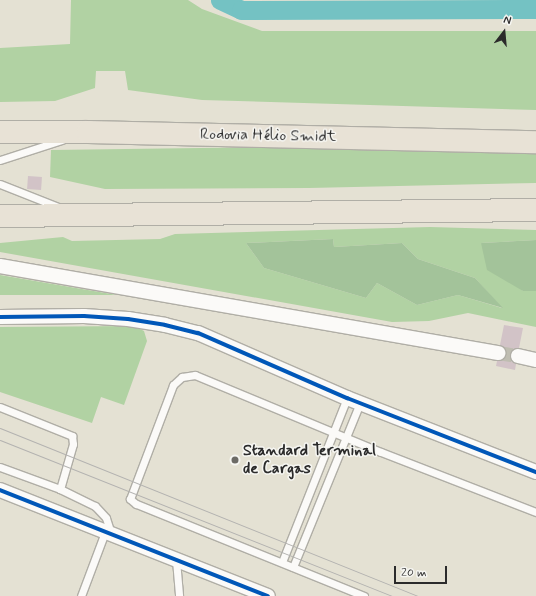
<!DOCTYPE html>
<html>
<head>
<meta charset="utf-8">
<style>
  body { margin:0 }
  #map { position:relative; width:536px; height:596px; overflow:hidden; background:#e4e1d3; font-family:Mynerve,sans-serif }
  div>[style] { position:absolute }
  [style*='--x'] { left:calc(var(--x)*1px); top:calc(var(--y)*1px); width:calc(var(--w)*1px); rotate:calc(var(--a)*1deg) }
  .green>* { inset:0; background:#b1d2a3 }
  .forest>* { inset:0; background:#a3c39a }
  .canal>* { height:19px; margin:-9.5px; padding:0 9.5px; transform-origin:9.5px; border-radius:9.5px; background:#74c2c3 }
  .building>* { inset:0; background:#d2c3c7; transform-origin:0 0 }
  .street-tunnel>* { height:14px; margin-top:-7px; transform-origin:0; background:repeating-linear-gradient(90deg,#bfbdb1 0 14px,transparent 0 21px) }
  .roads { filter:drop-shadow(1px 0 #b0aea6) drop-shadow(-1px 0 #b0aea6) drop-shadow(0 1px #b0aea6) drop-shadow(0 -1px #b0aea6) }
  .lane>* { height:7px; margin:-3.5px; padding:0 3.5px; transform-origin:3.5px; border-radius:3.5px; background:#fbfaf8 }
  .street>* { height:14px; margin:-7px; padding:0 7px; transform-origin:7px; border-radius:7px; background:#fbfaf8 }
  .primary>* { height:22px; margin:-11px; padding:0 11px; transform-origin:11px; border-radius:11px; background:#e8e2d6 }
  .tram>* { height:1px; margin:-0.5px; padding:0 0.5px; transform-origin:0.5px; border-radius:0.5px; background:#b3b2b0 }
  .cycleway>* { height:4px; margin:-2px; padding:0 2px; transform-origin:2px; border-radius:2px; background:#0057b8 }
  .dots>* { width:11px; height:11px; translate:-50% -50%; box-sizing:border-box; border:2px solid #f6f6f2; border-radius:50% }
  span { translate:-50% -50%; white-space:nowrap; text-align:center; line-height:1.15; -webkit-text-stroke:3px #f6f6f2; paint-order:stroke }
  .street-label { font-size:16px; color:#2b2b2b }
  .poi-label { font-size:16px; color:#2b2b2b; font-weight:700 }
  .left { translate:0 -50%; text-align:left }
  .north { position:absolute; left:484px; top:12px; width:40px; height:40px; -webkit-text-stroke:3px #f6f6f2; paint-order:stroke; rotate:16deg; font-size:11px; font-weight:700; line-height:16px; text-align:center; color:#2b2b2b }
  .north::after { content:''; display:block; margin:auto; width:14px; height:18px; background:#2b2b2b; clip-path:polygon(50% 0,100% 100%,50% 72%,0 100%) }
  .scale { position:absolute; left:394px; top:566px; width:53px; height:18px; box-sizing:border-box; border:2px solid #2b2b2b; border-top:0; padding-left:5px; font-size:12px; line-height:14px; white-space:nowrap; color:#2b2b2b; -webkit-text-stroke:3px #f6f6f2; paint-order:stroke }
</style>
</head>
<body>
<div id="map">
  <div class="green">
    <i style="clip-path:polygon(71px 0,188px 0,202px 9px,262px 31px,536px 31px,536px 110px,202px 100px,128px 90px,125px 71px,96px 71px,95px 88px,55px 101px,0 102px,0 48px,70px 44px)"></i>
    <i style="clip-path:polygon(348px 146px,536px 151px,536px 183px,309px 188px,105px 189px,50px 177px,51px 150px)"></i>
    <i style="clip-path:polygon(evenodd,430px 227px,536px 230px,536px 240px,481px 243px,523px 291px,536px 291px,536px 327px,468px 313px,429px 321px,392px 322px,0 252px,0 243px,63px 237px,72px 241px,160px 239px,175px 234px,430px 227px,333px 239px,334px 247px,402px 243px,418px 259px,475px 278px,502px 308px,458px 295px,417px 305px,377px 283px,366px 298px,264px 268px,246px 243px,333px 239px)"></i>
    <i style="clip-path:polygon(0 275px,117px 295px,0 295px)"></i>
    <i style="clip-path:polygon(134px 326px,144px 331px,147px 341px,124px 405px,101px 397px,92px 423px,0 392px,0 327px)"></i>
  </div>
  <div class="forest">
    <i style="clip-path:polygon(333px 239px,334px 247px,402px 243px,418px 259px,475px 278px,503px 308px,458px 295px,417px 305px,377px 283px,366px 298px,264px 268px,246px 243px)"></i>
    <i style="clip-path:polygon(536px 240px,536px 291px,523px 291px,487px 270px,481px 243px)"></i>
  </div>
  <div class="canal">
    <i style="--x:220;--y:0;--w:23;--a:25"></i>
    <i style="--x:241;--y:10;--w:295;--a:-0.2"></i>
  </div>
  <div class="building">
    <i style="left:28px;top:176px;width:14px;height:13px;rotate:4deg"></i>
    <i style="clip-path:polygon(504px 325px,523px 328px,519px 348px,512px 350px,510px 355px,512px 362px,516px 364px,515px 370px,496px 366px,497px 361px,501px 361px,506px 355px,506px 350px,500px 345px)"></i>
  </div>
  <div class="street-tunnel">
    <i style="--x:498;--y:353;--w:20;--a:9"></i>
  </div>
  <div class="roads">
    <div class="lane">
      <i style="--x:0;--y:160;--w:65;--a:-17.9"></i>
      <i style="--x:0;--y:184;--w:66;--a:21.5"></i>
      <i style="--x:0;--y:407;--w:78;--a:21.9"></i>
      <i style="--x:72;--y:436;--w:8;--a:83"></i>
      <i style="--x:73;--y:444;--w:47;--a:106.1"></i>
      <i style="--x:0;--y:467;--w:64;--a:20.1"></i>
      <i style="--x:60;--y:489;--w:39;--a:26"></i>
      <i style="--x:95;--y:506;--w:16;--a:47"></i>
      <i style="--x:106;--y:518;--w:16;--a:72"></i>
      <i style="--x:176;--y:560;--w:36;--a:85"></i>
      <i style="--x:282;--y:562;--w:176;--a:-68.4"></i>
      <i style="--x:293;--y:567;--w:177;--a:-67.8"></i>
      <i style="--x:81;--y:596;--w:68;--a:-69.4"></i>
      <i style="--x:364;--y:596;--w:246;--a:-158"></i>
      <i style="--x:136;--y:504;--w:8;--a:-140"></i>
      <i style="--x:130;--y:499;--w:122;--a:-69.3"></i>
      <i style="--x:173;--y:385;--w:12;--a:-42"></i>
      <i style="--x:182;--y:377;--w:13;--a:-9"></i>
      <i style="--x:195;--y:375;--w:201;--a:22.5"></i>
      <i style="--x:381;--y:452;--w:166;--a:21.2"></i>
    </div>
    <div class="street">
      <i style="--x:0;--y:266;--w:506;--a:9.91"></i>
      <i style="--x:0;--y:317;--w:84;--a:-0.7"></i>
      <i style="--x:84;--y:316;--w:44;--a:3.9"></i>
      <i style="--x:128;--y:319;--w:37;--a:9"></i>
      <i style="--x:165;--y:325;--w:34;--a:14"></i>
      <i style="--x:198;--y:333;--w:163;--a:23.6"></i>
      <i style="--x:347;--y:398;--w:203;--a:21.4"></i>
      <i style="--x:518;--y:356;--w:18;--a:13"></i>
      <i style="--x:0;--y:490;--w:288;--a:21.6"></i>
    </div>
    <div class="primary">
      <i style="--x:0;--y:132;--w:88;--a:0"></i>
      <i style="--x:88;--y:132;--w:448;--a:1.3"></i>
      <i style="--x:0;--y:216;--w:536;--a:-0.64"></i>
    </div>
  </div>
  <div class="tram">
    <i style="--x:0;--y:428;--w:450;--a:21.9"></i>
    <i style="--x:0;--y:440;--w:423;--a:21.7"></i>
  </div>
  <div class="cycleway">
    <i style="--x:0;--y:317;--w:84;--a:-0.7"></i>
    <i style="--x:84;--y:316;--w:44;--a:3.9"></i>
    <i style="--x:128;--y:319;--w:37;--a:9"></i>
    <i style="--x:165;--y:325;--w:34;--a:14"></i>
    <i style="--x:198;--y:333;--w:163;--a:23.6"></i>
    <i style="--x:347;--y:398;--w:203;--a:21.4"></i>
    <i style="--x:0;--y:490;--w:288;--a:21.6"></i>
  </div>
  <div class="dots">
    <i style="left:235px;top:460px;background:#6c6b66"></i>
  </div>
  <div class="street-label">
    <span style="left:268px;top:136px;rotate:1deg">Rodovia Hélio Smidt</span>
  </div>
  <div class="poi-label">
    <span class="left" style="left:243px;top:460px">Standard Terminal<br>de Cargas</span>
  </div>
  <div class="north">N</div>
  <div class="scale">20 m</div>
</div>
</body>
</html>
